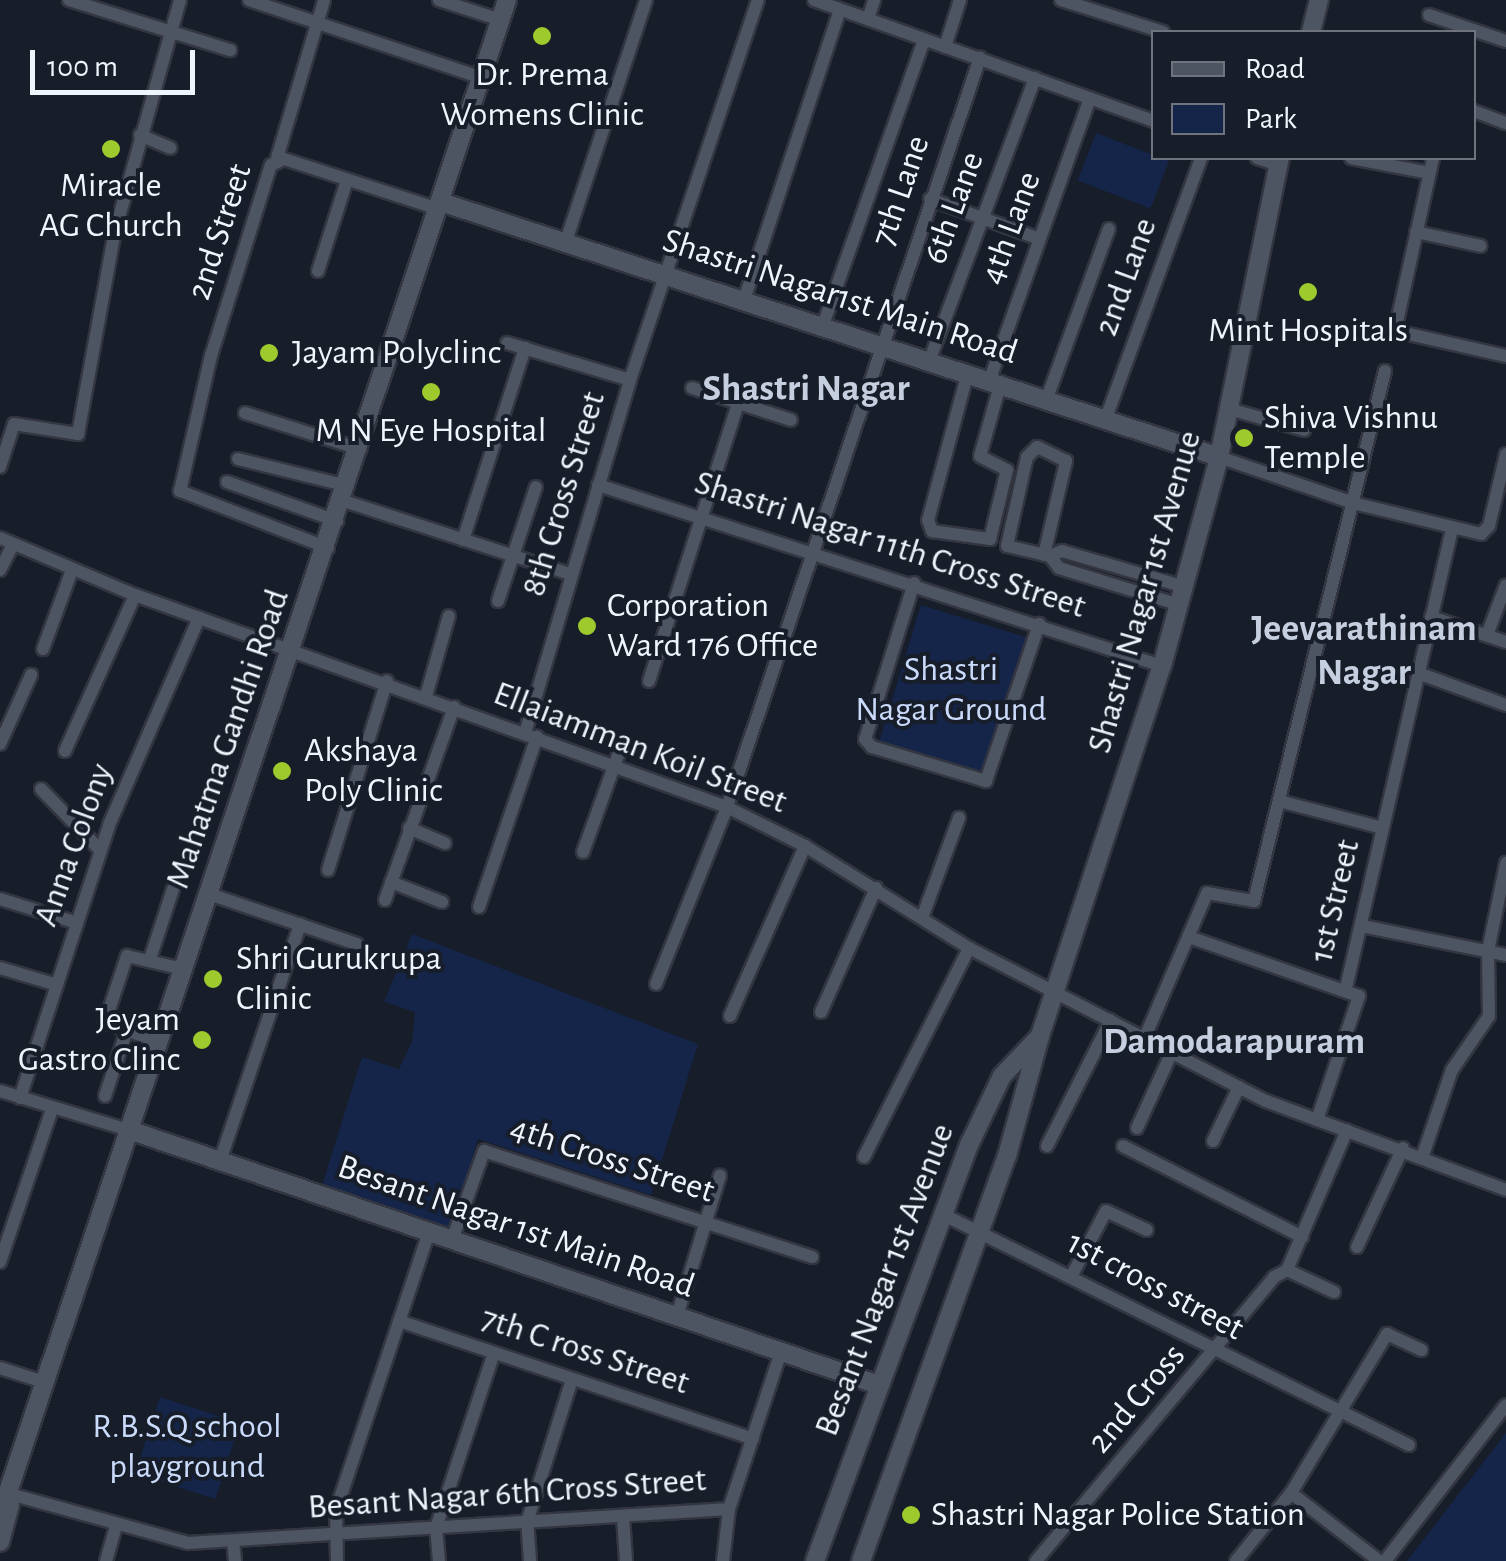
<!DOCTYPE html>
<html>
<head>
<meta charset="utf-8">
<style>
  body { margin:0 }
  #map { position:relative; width:1506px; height:1561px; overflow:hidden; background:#171d29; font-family:"Alegreya Sans",sans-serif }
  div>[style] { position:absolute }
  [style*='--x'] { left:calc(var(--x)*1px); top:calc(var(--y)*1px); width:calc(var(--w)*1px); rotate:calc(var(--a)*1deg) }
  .green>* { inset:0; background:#15254a; transform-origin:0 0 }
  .roads { filter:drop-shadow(2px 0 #333640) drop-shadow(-2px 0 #333640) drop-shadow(0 2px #333640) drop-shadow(0 -2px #333640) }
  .street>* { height:12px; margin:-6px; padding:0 6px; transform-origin:6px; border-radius:6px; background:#4d5462 }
  .secondary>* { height:18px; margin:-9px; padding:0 9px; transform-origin:9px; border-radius:9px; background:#4d5462 }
  .dots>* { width:28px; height:28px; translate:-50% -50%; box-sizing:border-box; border:5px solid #171d29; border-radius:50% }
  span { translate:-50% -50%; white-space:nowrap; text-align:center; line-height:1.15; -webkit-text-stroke:8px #171d29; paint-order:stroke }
  .poi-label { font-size:35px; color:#f0f4fd }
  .left { translate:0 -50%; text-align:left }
  .right { translate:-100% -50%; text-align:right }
  .street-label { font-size:35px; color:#f0f4fd }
  .park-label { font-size:35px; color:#cadafb }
  .neighbourhood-label { font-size:38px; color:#c6cfdf; font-weight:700 }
  .legend { position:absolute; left:1151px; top:30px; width:325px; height:130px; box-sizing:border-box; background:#171d29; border:2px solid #6e737e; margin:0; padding:12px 18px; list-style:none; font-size:30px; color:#f0f4fd }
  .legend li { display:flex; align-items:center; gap:20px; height:50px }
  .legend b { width:50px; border:2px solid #6e737e }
  .scale { position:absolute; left:30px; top:50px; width:165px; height:45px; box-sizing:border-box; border:5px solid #f0f4fd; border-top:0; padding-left:12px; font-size:30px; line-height:35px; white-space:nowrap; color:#f0f4fd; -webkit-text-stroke:8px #171d29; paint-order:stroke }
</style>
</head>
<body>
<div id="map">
  <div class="green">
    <i style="left:1096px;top:133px;width:78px;height:51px;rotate:21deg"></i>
    <i style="left:921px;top:605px;width:110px;height:145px;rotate:17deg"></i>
    <i style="clip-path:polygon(412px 934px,698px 1044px,651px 1195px,478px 1139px,451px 1229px,321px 1189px,362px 1057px,399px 1069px,412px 1042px,415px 1012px,384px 1002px)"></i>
    <i style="left:160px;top:1397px;width:84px;height:80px;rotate:18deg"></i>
    <i style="clip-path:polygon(1506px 1433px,1506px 1561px,1407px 1561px)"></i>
  </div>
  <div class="roads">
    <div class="street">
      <i style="--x:69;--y:0;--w:169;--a:17.3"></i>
      <i style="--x:249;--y:0;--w:246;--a:18.5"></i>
      <i style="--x:439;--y:0;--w:65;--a:17.9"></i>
      <i style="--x:814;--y:0;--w:361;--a:19.6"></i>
      <i style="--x:1061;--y:0;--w:107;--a:17.4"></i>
      <i style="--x:1429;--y:15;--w:81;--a:18.7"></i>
      <i style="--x:868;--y:19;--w:20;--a:-72"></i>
      <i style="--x:945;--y:47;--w:49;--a:-72.3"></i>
      <i style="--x:1474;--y:111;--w:34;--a:21"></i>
      <i style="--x:140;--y:135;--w:33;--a:23"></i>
      <i style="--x:277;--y:158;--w:165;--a:-73.4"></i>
      <i style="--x:1257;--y:158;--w:23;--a:18"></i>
      <i style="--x:1351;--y:158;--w:80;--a:10.8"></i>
      <i style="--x:1433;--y:158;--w:177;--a:102.4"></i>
      <i style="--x:1395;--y:331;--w:114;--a:12.7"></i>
      <i style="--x:930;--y:199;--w:114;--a:20"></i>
      <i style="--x:1416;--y:232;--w:66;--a:12.2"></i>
      <i style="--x:566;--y:241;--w:254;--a:-71.6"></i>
      <i style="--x:318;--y:271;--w:96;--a:-72.3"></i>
      <i style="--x:744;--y:300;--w:306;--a:-71.7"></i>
      <i style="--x:823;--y:325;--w:303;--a:-70.5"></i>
      <i style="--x:507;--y:343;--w:128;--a:16.7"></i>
      <i style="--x:930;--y:359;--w:300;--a:-69.5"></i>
      <i style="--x:968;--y:372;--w:153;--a:105.1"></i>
      <i style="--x:928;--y:520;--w:12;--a:70"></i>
      <i style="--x:932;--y:531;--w:59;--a:7.9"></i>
      <i style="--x:990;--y:539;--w:71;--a:-76.2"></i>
      <i style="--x:1007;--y:470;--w:30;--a:-153"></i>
      <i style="--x:980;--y:456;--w:77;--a:-74.2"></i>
      <i style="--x:990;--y:379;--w:298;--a:-70.4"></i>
      <i style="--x:692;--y:388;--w:104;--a:17.9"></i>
      <i style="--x:1047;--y:398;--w:180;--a:-69.9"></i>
      <i style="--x:1229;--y:409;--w:78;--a:15.6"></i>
      <i style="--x:245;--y:413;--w:121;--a:17.4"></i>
      <i style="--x:1106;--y:418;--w:277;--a:-69.9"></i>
      <i style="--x:1219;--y:457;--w:142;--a:18.9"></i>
      <i style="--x:1353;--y:503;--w:132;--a:13.6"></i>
      <i style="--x:1481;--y:534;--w:11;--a:-45"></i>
      <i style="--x:1489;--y:526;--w:74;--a:-76.7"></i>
      <i style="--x:238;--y:459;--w:113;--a:13.8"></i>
      <i style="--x:0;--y:467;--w:45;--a:-72"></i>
      <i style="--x:14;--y:424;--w:65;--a:8.9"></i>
      <i style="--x:78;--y:434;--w:202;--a:-79.7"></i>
      <i style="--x:114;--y:235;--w:244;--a:-74.3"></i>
      <i style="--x:227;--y:482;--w:117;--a:19.5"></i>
      <i style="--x:598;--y:485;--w:592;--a:17.79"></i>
      <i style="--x:344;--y:501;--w:237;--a:17.9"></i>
      <i style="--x:0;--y:538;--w:147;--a:22.9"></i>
      <i style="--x:135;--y:595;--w:629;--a:19.7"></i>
      <i style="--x:727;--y:807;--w:87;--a:26.6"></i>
      <i style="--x:805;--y:846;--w:193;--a:31.9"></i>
      <i style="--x:969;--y:948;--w:334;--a:27.3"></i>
      <i style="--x:1266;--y:1101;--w:256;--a:20.3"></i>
      <i style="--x:463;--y:540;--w:202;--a:-72.1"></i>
      <i style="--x:328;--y:548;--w:159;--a:-158.9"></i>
      <i style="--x:180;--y:491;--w:139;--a:-77.1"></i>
      <i style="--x:211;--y:356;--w:200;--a:-72.6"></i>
      <i style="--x:271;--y:165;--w:14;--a:-25"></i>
      <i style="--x:284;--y:159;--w:163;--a:17.9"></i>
      <i style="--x:1044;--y:555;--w:97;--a:-76.8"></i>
      <i style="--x:1066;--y:461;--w:32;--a:-154"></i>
      <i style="--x:1037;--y:447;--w:14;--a:135"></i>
      <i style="--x:1027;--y:457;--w:91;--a:102.7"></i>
      <i style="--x:1007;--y:546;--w:44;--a:13.1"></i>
      <i style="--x:1050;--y:556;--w:13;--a:-23"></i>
      <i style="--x:1062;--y:551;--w:128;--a:16.3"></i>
      <i style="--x:1050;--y:556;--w:15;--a:53"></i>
      <i style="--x:1059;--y:568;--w:127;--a:17"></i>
      <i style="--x:0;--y:570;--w:29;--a:-63"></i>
      <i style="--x:914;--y:583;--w:164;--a:107.4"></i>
      <i style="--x:865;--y:739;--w:11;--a:49"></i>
      <i style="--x:872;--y:747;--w:119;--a:16.6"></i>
      <i style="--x:986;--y:781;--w:166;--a:-71.3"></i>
      <i style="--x:498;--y:601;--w:120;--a:-71.6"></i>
      <i style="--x:1431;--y:617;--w:79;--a:18.4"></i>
      <i style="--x:1487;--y:635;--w:53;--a:-69.2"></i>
      <i style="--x:43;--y:649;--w:84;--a:-69.8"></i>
      <i style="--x:1418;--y:673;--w:94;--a:20"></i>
      <i style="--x:649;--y:681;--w:291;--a:-72.2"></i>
      <i style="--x:426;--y:696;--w:83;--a:-74"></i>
      <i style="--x:525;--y:733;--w:368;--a:-73.4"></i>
      <i style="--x:630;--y:380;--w:401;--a:-71.4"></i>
      <i style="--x:0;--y:744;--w:76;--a:-65.8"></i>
      <i style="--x:65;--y:751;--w:171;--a:-65.8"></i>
      <i style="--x:41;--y:789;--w:86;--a:45.9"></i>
      <i style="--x:1283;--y:802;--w:103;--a:14.6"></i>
      <i style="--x:409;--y:828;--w:39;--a:23"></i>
      <i style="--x:583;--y:852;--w:115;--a:-70.1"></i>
      <i style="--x:328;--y:870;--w:198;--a:-72.7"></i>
      <i style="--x:391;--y:882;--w:55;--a:21.4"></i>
      <i style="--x:209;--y:894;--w:156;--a:18.7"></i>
      <i style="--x:0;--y:899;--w:81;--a:17.3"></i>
      <i style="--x:385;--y:900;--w:205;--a:-70.3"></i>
      <i style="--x:479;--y:907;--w:180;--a:-71.2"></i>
      <i style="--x:922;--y:918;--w:107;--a:-69.7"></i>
      <i style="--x:1362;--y:926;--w:147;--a:11.4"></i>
      <i style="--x:1192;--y:938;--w:177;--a:19.2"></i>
      <i style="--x:1359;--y:996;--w:131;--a:108.7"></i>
      <i style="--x:150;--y:959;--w:74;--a:-71.8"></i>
      <i style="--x:0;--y:968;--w:59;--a:16.6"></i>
      <i style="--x:656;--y:984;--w:191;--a:-68.1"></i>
      <i style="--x:727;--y:807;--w:791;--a:-71.34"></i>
      <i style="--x:1346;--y:988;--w:471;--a:-77"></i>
      <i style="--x:821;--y:1012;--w:136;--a:-66.1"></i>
      <i style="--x:730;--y:1016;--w:186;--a:-66.2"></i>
      <i style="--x:1145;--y:1037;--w:157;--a:-66.7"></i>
      <i style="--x:1207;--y:893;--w:48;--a:9.7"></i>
      <i style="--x:1254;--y:901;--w:546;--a:-76.12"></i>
      <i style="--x:159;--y:1042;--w:58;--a:-159.7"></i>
      <i style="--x:105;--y:1022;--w:70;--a:-71.6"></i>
      <i style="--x:127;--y:956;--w:57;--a:13.1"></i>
      <i style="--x:0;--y:1091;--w:138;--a:16.9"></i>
      <i style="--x:105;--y:1096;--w:66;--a:-71.6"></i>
      <i style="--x:20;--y:1098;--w:287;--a:-71.9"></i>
      <i style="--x:109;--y:825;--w:226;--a:-66.5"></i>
      <i style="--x:1137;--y:1128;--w:84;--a:-65.3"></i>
      <i style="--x:1213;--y:1141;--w:60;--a:-64.3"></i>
      <i style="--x:1047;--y:1146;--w:141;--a:-63.1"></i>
      <i style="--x:1123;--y:1146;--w:201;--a:26.9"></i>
      <i style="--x:1423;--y:1155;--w:90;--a:-71.2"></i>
      <i style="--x:1452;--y:1070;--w:65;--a:-55.6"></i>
      <i style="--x:1489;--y:1016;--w:65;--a:-90.9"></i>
      <i style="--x:1488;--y:951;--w:90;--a:-78.4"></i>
      <i style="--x:864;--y:1157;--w:234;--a:-63.3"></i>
      <i style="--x:220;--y:1161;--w:250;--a:-71.3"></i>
      <i style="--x:942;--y:1214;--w:521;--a:26.32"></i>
      <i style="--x:452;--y:1240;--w:95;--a:-70.2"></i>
      <i style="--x:484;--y:1151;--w:345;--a:17.9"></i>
      <i style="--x:1357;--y:1247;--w:109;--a:-65.1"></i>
      <i style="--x:0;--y:1262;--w:162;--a:-71.2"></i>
      <i style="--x:1287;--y:1270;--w:152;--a:-66.8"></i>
      <i style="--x:1072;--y:1275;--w:72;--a:-62"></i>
      <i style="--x:1106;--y:1211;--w:45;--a:24.9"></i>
      <i style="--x:677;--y:1316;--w:147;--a:-73"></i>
      <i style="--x:399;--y:1321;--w:373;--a:18.4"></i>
      <i style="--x:0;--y:1368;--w:49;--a:17.7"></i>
      <i style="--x:1291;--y:1493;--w:111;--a:37.7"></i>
      <i style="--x:10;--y:1494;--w:185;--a:15.4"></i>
      <i style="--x:188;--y:1543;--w:542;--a:-3.6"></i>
      <i style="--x:623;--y:1516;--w:45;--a:86.2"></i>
      <i style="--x:233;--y:1541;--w:20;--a:84"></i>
      <i style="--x:106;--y:1561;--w:35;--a:-74"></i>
      <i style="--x:337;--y:1561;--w:51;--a:-91.1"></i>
      <i style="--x:336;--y:1510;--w:293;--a:-71.5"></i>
      <i style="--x:439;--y:1561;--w:33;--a:-95"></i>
      <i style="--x:436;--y:1528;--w:184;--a:-71.7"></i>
      <i style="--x:530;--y:1561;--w:39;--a:-94"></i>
      <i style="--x:527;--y:1522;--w:150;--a:-72.5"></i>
      <i style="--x:723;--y:1561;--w:52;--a:-83.4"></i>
      <i style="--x:729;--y:1509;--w:165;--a:-71.7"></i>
      <i style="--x:1036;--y:1561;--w:371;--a:-50"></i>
      <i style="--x:1274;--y:1277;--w:15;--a:-28"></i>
      <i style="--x:1287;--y:1270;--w:52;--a:25.1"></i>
      <i style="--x:1236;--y:1561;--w:87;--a:-51"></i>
      <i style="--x:1291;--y:1493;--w:186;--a:-58.9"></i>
      <i style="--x:1387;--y:1334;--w:38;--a:25"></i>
      <i style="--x:1385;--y:1561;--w:197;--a:-52.2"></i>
    </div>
    <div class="secondary">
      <i style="--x:1311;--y:32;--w:33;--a:-76"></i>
      <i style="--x:441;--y:202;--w:819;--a:18.15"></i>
      <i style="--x:132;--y:1131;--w:789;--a:18.78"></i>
      <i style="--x:0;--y:1516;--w:1599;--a:-71.51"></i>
      <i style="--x:0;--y:1542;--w:39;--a:-75"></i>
      <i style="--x:815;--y:1561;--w:446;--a:-69.7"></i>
      <i style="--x:970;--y:1143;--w:74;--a:-64.5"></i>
      <i style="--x:1002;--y:1076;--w:55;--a:-46.5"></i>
      <i style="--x:861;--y:1561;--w:431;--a:-70.2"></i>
      <i style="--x:1007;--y:1156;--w:124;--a:-74.6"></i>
      <i style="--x:1040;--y:1036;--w:390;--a:-71.8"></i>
      <i style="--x:1162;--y:666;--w:217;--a:-74.7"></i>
      <i style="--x:1219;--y:457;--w:305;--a:-78.5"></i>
    </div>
  </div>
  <div class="dots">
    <i style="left:542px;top:36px;background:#9eca2e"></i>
    <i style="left:111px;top:149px;background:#9eca2e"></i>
    <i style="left:1308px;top:292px;background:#9eca2e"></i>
    <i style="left:269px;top:353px;background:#9eca2e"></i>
    <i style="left:431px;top:392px;background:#9eca2e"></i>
    <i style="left:1244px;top:438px;background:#9eca2e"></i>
    <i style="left:587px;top:626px;background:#9eca2e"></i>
    <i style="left:282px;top:771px;background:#9eca2e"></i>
    <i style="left:213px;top:979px;background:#9eca2e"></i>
    <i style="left:202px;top:1040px;background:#9eca2e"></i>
    <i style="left:911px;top:1515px;background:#9eca2e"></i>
  </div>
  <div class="poi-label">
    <span style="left:542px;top:95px">Dr. Prema<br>Womens Clinic</span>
    <span style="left:111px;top:206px">Miracle<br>AG Church</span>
    <span style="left:1308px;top:331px">Mint Hospitals</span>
    <span class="left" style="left:292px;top:353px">Jayam Polyclinc</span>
    <span class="left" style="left:1264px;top:438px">Shiva Vishnu<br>Temple</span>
    <span style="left:431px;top:431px">M N Eye Hospital</span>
    <span class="left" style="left:607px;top:626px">Corporation<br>Ward 176 Office</span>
    <span class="left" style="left:304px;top:771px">Akshaya<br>Poly Clinic</span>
    <span class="left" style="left:236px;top:979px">Shri Gurukrupa<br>Clinic</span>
    <span class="right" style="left:180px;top:1040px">Jeyam<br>Gastro Clinc</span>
    <span class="left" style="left:931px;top:1515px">Shastri Nagar Police Station</span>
  </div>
  <div class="street-label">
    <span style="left:901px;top:191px;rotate:-71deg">7th Lane</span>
    <span style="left:954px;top:208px;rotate:-70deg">6th Lane</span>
    <span style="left:1011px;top:228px;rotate:-70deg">4th Lane</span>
    <span style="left:220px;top:232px;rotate:-72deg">2nd Street</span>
    <span style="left:1126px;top:277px;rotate:-70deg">2nd Lane</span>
    <span style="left:840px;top:297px;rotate:18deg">Shastri Nagar1st Main Road</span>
    <span style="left:564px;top:494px;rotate:-73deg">8th Cross Street</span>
    <span style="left:890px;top:545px;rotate:18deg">Shastri Nagar 11th Cross Street</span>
    <span style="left:1145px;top:592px;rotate:-74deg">Shastri Nagar 1st Avenue</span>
    <span style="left:228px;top:739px;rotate:-71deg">Mahatma Gandhi Road</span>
    <span style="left:640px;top:748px;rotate:21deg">Ellaiamman Koil Street</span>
    <span style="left:74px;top:845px;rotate:-70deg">Anna Colony</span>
    <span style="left:1335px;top:901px;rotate:-77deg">1st Street</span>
    <span style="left:612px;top:1160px;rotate:18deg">4th Cross Street</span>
    <span style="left:516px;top:1227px;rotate:19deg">Besant Nagar 1st Main Road</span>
    <span style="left:885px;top:1280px;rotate:-69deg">Besant Nagar 1st Avenue</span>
    <span style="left:1155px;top:1286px;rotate:28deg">1st cross street</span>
    <span style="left:585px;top:1351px;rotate:18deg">7th C ross Street</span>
    <span style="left:1137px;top:1399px;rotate:-50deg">2nd Cross</span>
    <span style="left:507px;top:1494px;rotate:-4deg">Besant Nagar 6th Cross Street</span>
  </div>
  <div class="park-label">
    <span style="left:951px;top:690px">Shastri<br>Nagar Ground</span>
    <span style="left:187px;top:1447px">R.B.S.Q school<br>playground</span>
  </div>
  <div class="neighbourhood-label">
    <span style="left:806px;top:390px">Shastri Nagar</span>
    <span style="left:1364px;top:652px">Jeevarathinam<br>Nagar</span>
    <span style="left:1234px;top:1043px">Damodarapuram</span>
  </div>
  <ul class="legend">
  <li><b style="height:12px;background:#4d5462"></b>Road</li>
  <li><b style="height:28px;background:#15254a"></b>Park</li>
  </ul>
  <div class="scale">100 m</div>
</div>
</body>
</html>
